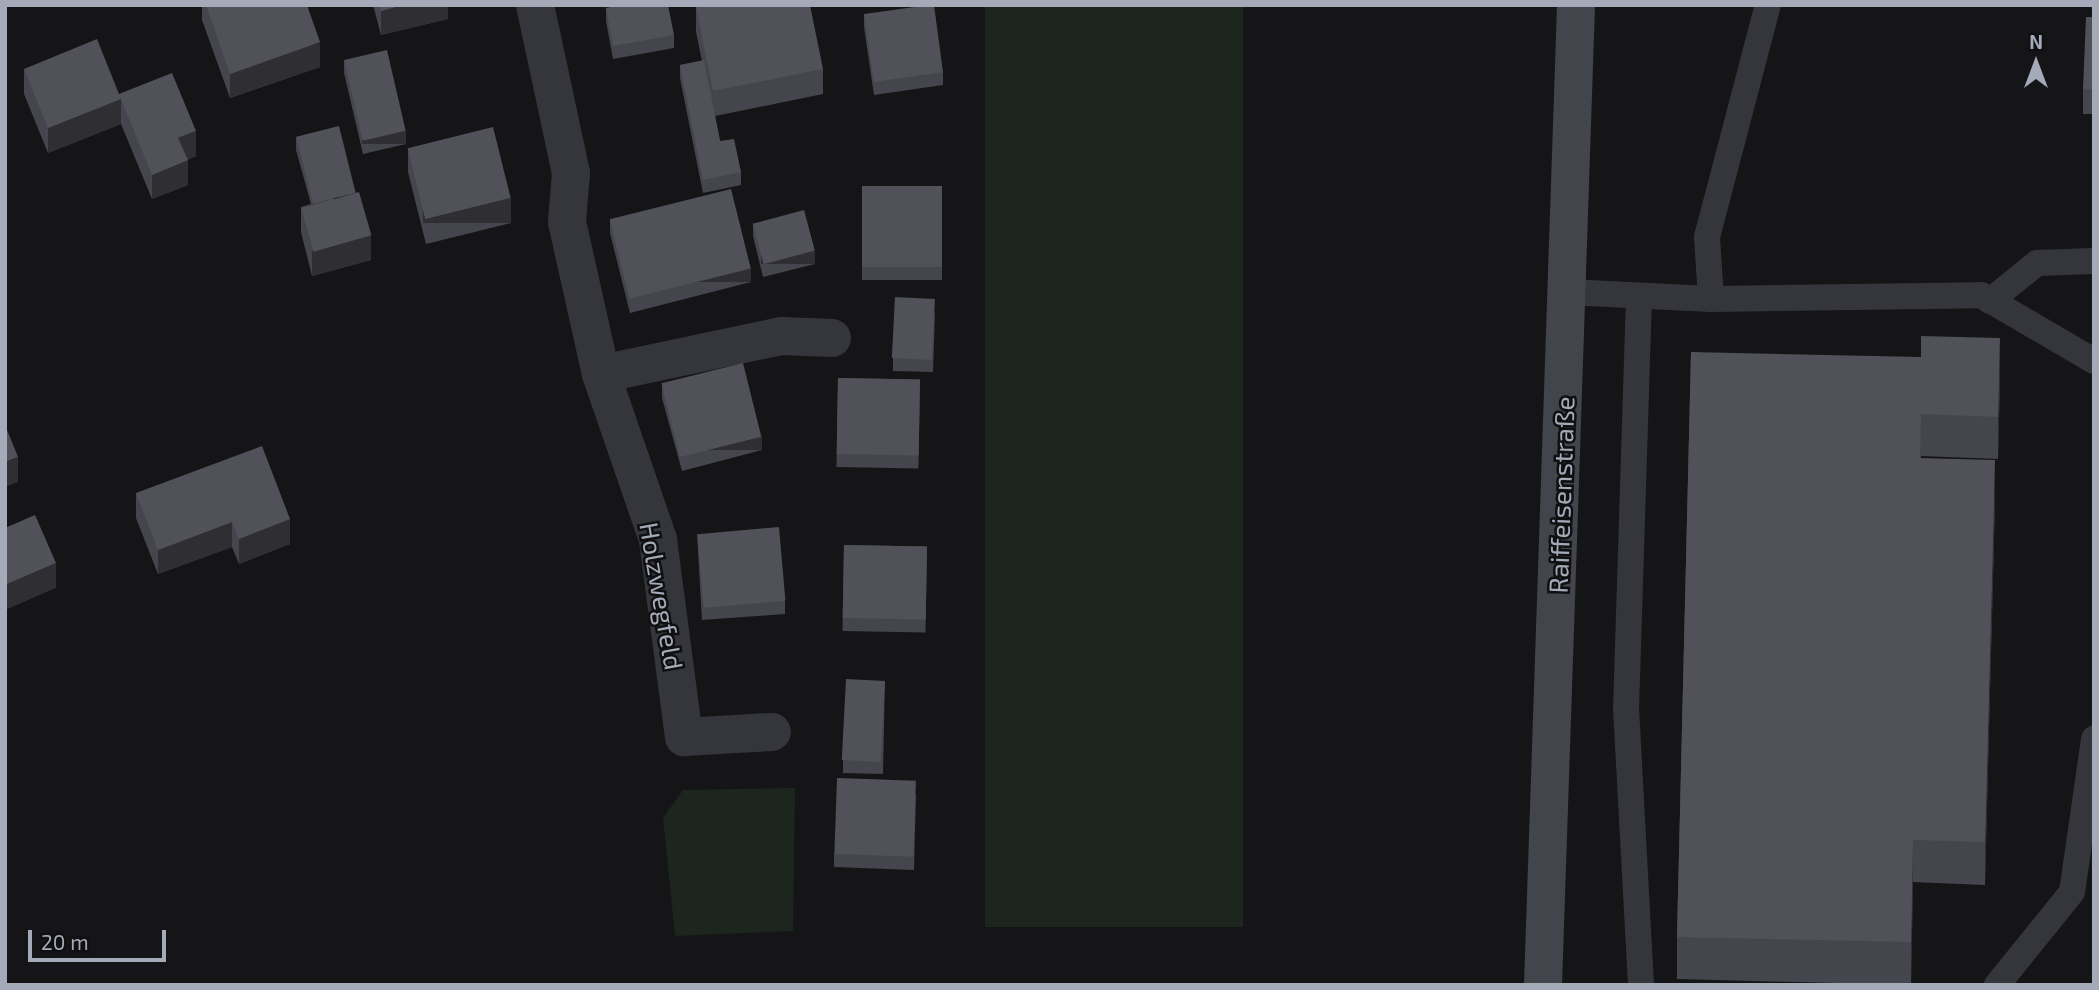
<!DOCTYPE html>
<html>
<head>
<meta charset="utf-8">
<style>
  body { margin:0 }
  #map { position:relative; width:2099px; height:990px; overflow:hidden; background:#151517; font-family:"Exo 2",sans-serif }
  div>[style] { position:absolute }
  [style*='--x'] { left:calc(var(--x)*1px); top:calc(var(--y)*1px); width:calc(var(--w)*1px); rotate:calc(var(--a)*1deg) }
  .green>* { inset:0; background:#1c261e; transform-origin:0 0 }
  .lane>* { height:26px; margin:-13px; padding:0 13px; transform-origin:13px; border-radius:13px; background:#35363c }
  .street>* { height:38px; margin:-19px; padding:0 19px; transform-origin:19px; border-radius:19px; background:#35363c }
  .secondary>* { height:38px; margin:-19px; padding:0 19px; transform-origin:19px; border-radius:19px; background:#43454d }
  .wall>* { inset:0; background:#45464d; transform-origin:0 0 }
  .shaded-wall>* { inset:0; background:#2e2e33; transform-origin:0 0 }
  .building>* { inset:0; background:#505159; transform-origin:0 0 }
  span { translate:-50% -50%; white-space:nowrap; text-align:center; line-height:1.15; -webkit-text-stroke:5px #101012; paint-order:stroke }
  .street-label { font-size:26px; color:#a5aab9 }
  .frame { position:absolute; inset:0; border:7px solid #a5aab9; pointer-events:none }
  .north { position:absolute; left:2001px; top:28px; width:70px; height:70px; -webkit-text-stroke:5px #101012; paint-order:stroke; rotate:0deg; font-size:19px; font-weight:700; line-height:28px; text-align:center; color:#a5aab9 }
  .north::after { content:''; display:block; margin:auto; width:24px; height:32px; background:#a5aab9; clip-path:polygon(50% 0,100% 100%,50% 72%,0 100%) }
  .scale { position:absolute; left:28px; top:930px; width:138px; height:32px; box-sizing:border-box; border:4px solid #a5aab9; border-top:0; padding-left:9px; font-size:21px; line-height:24px; white-space:nowrap; color:#a5aab9; -webkit-text-stroke:5px #101012; paint-order:stroke }
</style>
</head>
<body>
<div id="map">
  <div class="green">
    <i style="left:985px;top:5px;width:258px;height:922px"></i>
    <i style="clip-path:polygon(795px 788px,793px 931px,675px 936px,663px 818px,683px 790px)"></i>
  </div>
  <div class="lane">
    <i style="--x:1568;--y:292;--w:143;--a:2.8"></i>
    <i style="--x:1711;--y:299;--w:270;--a:-0.8"></i>
    <i style="--x:1981;--y:295;--w:131;--a:30.3"></i>
    <i style="--x:1639;--y:296;--w:412;--a:91.8"></i>
    <i style="--x:1626;--y:708;--w:277;--a:86.9"></i>
    <i style="--x:1711;--y:299;--w:62;--a:-93.7"></i>
    <i style="--x:1707;--y:237;--w:240;--a:-75.3"></i>
    <i style="--x:1990;--y:301;--w:60;--a:-39"></i>
    <i style="--x:2037;--y:263;--w:57;--a:-2"></i>
    <i style="--x:1997;--y:985;--w:119;--a:-51.1"></i>
    <i style="--x:2072;--y:892;--w:155;--a:-81.8"></i>
  </div>
  <div class="street">
    <i style="--x:535;--y:5;--w:172;--a:77.9"></i>
    <i style="--x:571;--y:173;--w:49;--a:94.7"></i>
    <i style="--x:567;--y:222;--w:156;--a:77.4"></i>
    <i style="--x:601;--y:374;--w:176;--a:71"></i>
    <i style="--x:658;--y:540;--w:199;--a:82.5"></i>
    <i style="--x:684;--y:737;--w:88;--a:-3.3"></i>
    <i style="--x:601;--y:374;--w:185;--a:-11.9"></i>
    <i style="--x:782;--y:336;--w:50;--a:2.3"></i>
  </div>
  <div class="secondary">
    <i style="--x:1543;--y:985;--w:981;--a:-88.07"></i>
  </div>
  <div class="wall">
    <i style="clip-path:polygon(202px 5px,307px 5px,320px 67px,230px 98px,202px 20px)"></i>
    <i style="clip-path:polygon(373px 5px,448px 5px,448px 19px,381px 35px)"></i>
    <i style="clip-path:polygon(696px 7px,823px 69px,823px 94px,715px 116px,720px 141px,741px 172px,741px 185px,703px 193px,680px 78px,680px 65px,702px 61px,696px 32px)"></i>
    <i style="clip-path:polygon(606px 8px,674px 35px,674px 48px,613px 59px,606px 21px)"></i>
    <i style="clip-path:polygon(864px 14px,943px 72px,943px 85px,874px 95px,864px 27px)"></i>
    <i style="clip-path:polygon(2094px 17px,2094px 114px,2083px 114px,2083px 89px)"></i>
    <i style="clip-path:polygon(344px 60px,406px 144px,363px 154px,344px 73px)"></i>
    <i style="clip-path:polygon(24px 69px,119px 94px,196px 156px,187px 160px,188px 185px,152px 199px,121px 124px,48px 153px,24px 94px)"></i>
    <i style="clip-path:polygon(296px 137px,371px 260px,312px 276px,301px 232px,301px 207px,311px 204px,296px 150px)"></i>
    <i style="clip-path:polygon(408px 148px,511px 223px,426px 244px,408px 172px)"></i>
    <i style="left:862px;top:186px;width:80px;height:94px"></i>
    <i style="clip-path:polygon(610px 220px,751px 282px,630px 313px,610px 233px)"></i>
    <i style="clip-path:polygon(753px 223px,815px 264px,763px 277px,753px 236px)"></i>
    <i style="clip-path:polygon(935px 312px,933px 372px,893px 371px,893px 358px)"></i>
    <i style="clip-path:polygon(1691px 352px,2000px 380px,1998px 459px,1921px 456px,1921px 458px,1995px 502px,1985px 885px,1913px 882px,1911px 985px,1677px 979px,1677px 937px)"></i>
    <i style="left:838px;top:378px;width:82px;height:89px;rotate:1deg"></i>
    <i style="clip-path:polygon(662px 385px,762px 450px,682px 471px,662px 398px)"></i>
    <i style="clip-path:polygon(136px 493px,290px 519px,290px 544px,239px 564px,232px 547px,158px 574px,136px 518px)"></i>
    <i style="clip-path:polygon(697px 534px,785px 601px,785px 614px,702px 620px)"></i>
    <i style="left:844px;top:545px;width:83px;height:86px;rotate:1deg"></i>
    <i style="clip-path:polygon(885px 681px,883px 774px,843px 773px,843px 760px)"></i>
    <i style="clip-path:polygon(916px 794px,914px 870px,834px 867px,834px 854px)"></i>
  </div>
  <div class="shaded-wall">
    <i style="clip-path:polygon(403px 5px,448px 5px,448px 19px,381px 35px,381px 11px)"></i>
    <i style="clip-path:polygon(320px 42px,320px 67px,230px 98px,230px 74px)"></i>
    <i style="clip-path:polygon(121px 99px,121px 124px,48px 153px,48px 128px)"></i>
    <i style="clip-path:polygon(196px 131px,196px 156px,178px 163px,178px 138px)"></i>
    <i style="left:406px;top:131px;width:13px;height:44px;rotate:90deg"></i>
    <i style="clip-path:polygon(188px 160px,188px 185px,152px 199px,152px 175px)"></i>
    <i style="left:511px;top:198px;width:25px;height:88px;rotate:90deg"></i>
    <i style="clip-path:polygon(371px 235px,371px 260px,312px 276px,312px 251px)"></i>
    <i style="left:815px;top:251px;width:13px;height:54px;rotate:90deg"></i>
    <i style="left:751px;top:269px;width:13px;height:125px;rotate:90deg"></i>
    <i style="clip-path:polygon(2000px 338px,2000px 380px,1998px 459px,1998px 417px)"></i>
    <i style="left:762px;top:437px;width:13px;height:83px;rotate:90deg"></i>
    <i style="clip-path:polygon(18px 457px,18px 482px,5px 487px,5px 462px)"></i>
    <i style="clip-path:polygon(1995px 460px,1995px 502px,1985px 885px,1985px 842px)"></i>
    <i style="clip-path:polygon(290px 519px,290px 544px,239px 564px,239px 539px)"></i>
    <i style="clip-path:polygon(232px 522px,232px 547px,158px 574px,158px 550px)"></i>
    <i style="clip-path:polygon(56px 563px,56px 588px,5px 610px,5px 585px)"></i>
    <i style="clip-path:polygon(1913px 840px,1913px 882px,1911px 985px,1911px 942px)"></i>
  </div>
  <div class="building">
    <i style="clip-path:polygon(206px 5px,307px 5px,320px 42px,230px 74px)"></i>
    <i style="clip-path:polygon(379px 5px,403px 5px,381px 11px)"></i>
    <i style="clip-path:polygon(619px 5px,668px 5px,674px 35px,613px 46px,606px 8px)"></i>
    <i style="clip-path:polygon(707px 5px,810px 5px,823px 69px,713px 91px,696px 7px)"></i>
    <i style="clip-path:polygon(929px 5px,934px 5px,943px 72px,874px 82px,864px 14px)"></i>
    <i style="clip-path:polygon(2086px 17px,2094px 17px,2094px 90px,2083px 89px)"></i>
    <i style="clip-path:polygon(97px 39px,119px 94px,172px 73px,196px 131px,178px 138px,188px 160px,152px 175px,121px 99px,48px 128px,24px 69px)"></i>
    <i style="left:387px;top:50px;width:83px;height:44px;rotate:77deg"></i>
    <i style="clip-path:polygon(704px 60px,720px 141px,734px 139px,741px 172px,703px 180px,680px 65px)"></i>
    <i style="left:339px;top:126px;width:69px;height:44px;rotate:76deg"></i>
    <i style="left:493px;top:127px;width:73px;height:88px;rotate:76deg"></i>
    <i style="left:862px;top:186px;width:80px;height:81px"></i>
    <i style="left:731px;top:189px;width:82px;height:125px;rotate:76deg"></i>
    <i style="left:359px;top:192px;width:45px;height:60px;rotate:74deg"></i>
    <i style="left:804px;top:210px;width:42px;height:53px;rotate:75deg"></i>
    <i style="left:895px;top:297px;width:40px;height:61px;rotate:3deg"></i>
    <i style="clip-path:polygon(1921px 336px,2000px 338px,1998px 417px,1921px 414px,1920px 458px,1995px 460px,1985px 842px,1913px 840px,1911px 942px,1677px 937px,1691px 352px,1921px 357px)"></i>
    <i style="left:743px;top:363px;width:76px;height:84px;rotate:76deg"></i>
    <i style="left:838px;top:378px;width:82px;height:76px;rotate:1deg"></i>
    <i style="clip-path:polygon(5px 425px,18px 457px,5px 462px)"></i>
    <i style="clip-path:polygon(262px 446px,290px 519px,239px 539px,232px 522px,158px 550px,136px 493px)"></i>
    <i style="clip-path:polygon(35px 515px,56px 563px,5px 585px,5px 528px)"></i>
    <i style="left:779px;top:527px;width:74px;height:82px;rotate:85deg"></i>
    <i style="left:844px;top:545px;width:83px;height:73px;rotate:1deg"></i>
    <i style="left:846px;top:679px;width:39px;height:81px;rotate:3deg"></i>
    <i style="left:837px;top:778px;width:79px;height:76px;rotate:2deg"></i>
  </div>
  <div class="street-label">
    <span style="left:1561px;top:495px;rotate:-88deg">Raiffeisenstraße</span>
    <span style="left:662px;top:596px;rotate:80deg">Holzwegfeld</span>
  </div>
  <div class="frame"></div>
  <div class="north">N</div>
  <div class="scale">20 m</div>
</div>
</body>
</html>
